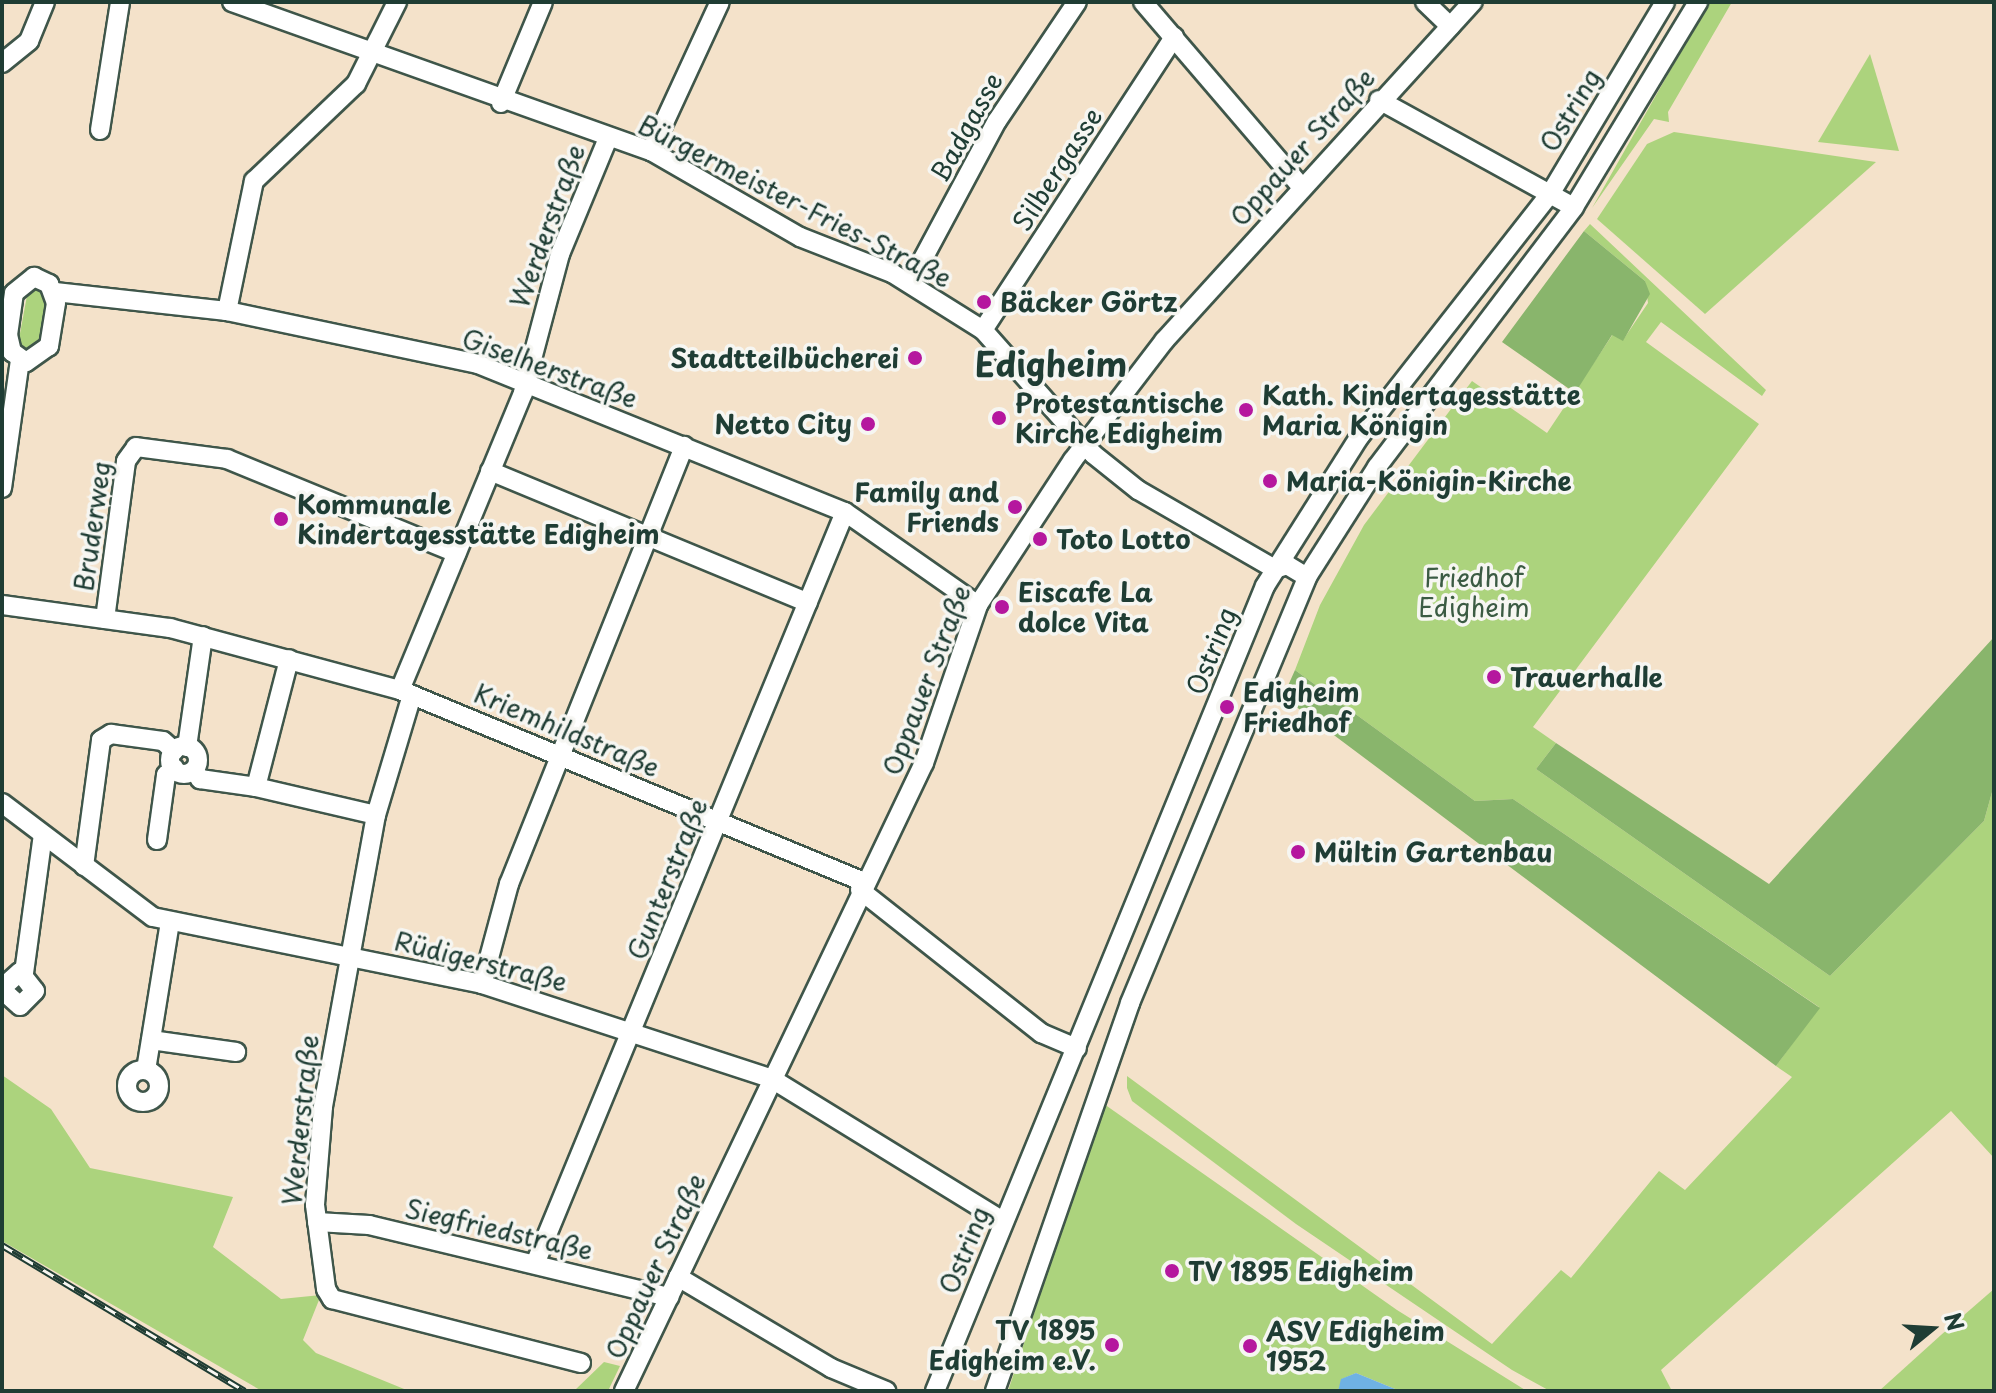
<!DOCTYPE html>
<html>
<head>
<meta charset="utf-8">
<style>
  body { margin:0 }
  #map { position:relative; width:1996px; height:1393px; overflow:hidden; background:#f4e2ca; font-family:"Playpen Sans",sans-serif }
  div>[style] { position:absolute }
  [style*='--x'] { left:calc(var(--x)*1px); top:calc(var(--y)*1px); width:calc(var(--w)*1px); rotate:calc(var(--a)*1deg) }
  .green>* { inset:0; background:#acd37d }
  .forest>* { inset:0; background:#89b56c }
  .water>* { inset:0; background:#6fb2e4 }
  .roads { filter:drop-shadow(2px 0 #3f564a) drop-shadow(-2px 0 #3f564a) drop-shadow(0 2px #3f564a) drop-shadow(0 -2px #3f564a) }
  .minor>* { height:18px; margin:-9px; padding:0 9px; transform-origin:9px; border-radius:9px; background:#fff }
  .minor>.ring { margin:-9px; padding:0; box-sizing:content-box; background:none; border:18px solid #fff; border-radius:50% }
  .rail>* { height:7px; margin-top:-3.5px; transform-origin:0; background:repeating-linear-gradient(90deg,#f6f6f2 0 12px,#1f3d34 0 24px); box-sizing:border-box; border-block:2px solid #1f3d34 }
  .dots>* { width:22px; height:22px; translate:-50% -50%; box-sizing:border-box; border:4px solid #f6f6f2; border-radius:50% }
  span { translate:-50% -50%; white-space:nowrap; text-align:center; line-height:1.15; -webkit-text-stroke:7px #f6f6f2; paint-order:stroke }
  .street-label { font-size:26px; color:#1f3d34 }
  .poi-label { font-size:26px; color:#1f3d34; font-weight:700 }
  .left { translate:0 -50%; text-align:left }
  .right { translate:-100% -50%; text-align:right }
  .park-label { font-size:26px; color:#3b5b43 }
  .district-label { font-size:34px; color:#1f3d34; font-weight:700 }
  .frame { position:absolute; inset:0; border:4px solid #1f3d34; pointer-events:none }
  .north { position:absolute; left:1892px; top:1289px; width:80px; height:80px; -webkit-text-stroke:6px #f6f6f2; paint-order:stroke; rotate:72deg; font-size:22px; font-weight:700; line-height:32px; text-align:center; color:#1f3d34 }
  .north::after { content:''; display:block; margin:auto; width:28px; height:36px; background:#1f3d34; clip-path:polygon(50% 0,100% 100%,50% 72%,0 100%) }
</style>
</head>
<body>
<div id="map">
  <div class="green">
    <i style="clip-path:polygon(1709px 2px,1732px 2px,1668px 112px,1669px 122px,1654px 119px,1592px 208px)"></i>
    <i style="clip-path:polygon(1870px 54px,1899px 151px,1818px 142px)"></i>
    <i style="clip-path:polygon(1674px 132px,1876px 162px,1705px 314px,1597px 219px,1647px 144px)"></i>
    <i style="clip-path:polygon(1590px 224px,1766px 390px,1762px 396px,1661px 322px,1646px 342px,1759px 424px,1533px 727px,1556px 743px,1536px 769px,1830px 976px,1984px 821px,1994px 785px,1994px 1158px,1951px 1111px,1661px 1370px,1672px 1391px,1550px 1391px,1512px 1370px,1296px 1224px,1132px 1101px,1127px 1088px,1127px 1076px,1492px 1344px,1561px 1270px,1571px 1278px,1659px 1171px,1685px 1190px,1792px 1077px,1776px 1066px,1819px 1007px,1513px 799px,1475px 801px,1295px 670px,1320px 605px,1364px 525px,1472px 381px,1547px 433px,1613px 334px,1623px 340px,1648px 303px,1645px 281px,1584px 231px)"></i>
    <i style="clip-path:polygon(29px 285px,46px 292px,39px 349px,24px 356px,18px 344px)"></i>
    <i style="clip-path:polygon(2px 1075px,51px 1109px,90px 1168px,233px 1197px,213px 1247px,281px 1299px,321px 1295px,303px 1340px,316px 1353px,409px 1391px,262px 1391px,2px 1241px)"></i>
    <i style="clip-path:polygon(1104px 1104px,1397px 1310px,1527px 1391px,1400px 1391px,1356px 1373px,1342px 1379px,1338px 1391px,1008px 1391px)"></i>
    <i style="clip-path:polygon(1994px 1289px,1994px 1391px,1879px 1391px,1941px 1335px)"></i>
    <i style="clip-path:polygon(604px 1362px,620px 1366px,608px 1391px,574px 1391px)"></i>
  </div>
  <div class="forest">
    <i style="clip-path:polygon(1584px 231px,1645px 281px,1650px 294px,1623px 341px,1612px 335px,1575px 393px,1502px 342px)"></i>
    <i style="clip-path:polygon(1994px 637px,1994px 785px,1984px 821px,1830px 976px,1536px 769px,1556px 743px,1769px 884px)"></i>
    <i style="clip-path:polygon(1295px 670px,1475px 801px,1513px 799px,1820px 1008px,1776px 1066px,1283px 697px)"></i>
  </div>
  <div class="water">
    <i style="clip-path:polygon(1356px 1373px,1400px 1391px,1338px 1391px,1341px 1379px)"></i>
  </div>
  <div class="roads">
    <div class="minor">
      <i style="--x:232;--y:2;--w:445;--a:19.6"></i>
      <i style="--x:651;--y:151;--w:172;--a:30"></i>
      <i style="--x:800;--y:237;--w:99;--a:21.4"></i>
      <i style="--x:892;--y:273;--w:107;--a:32.1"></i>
      <i style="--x:983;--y:330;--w:166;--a:48.4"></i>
      <i style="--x:1093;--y:454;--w:58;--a:38.7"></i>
      <i style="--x:1138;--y:490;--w:158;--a:30"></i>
      <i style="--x:1275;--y:569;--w:13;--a:-18"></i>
      <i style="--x:1287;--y:565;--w:23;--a:31"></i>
      <i style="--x:1143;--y:2;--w:241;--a:49.4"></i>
      <i style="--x:1425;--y:2;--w:35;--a:44"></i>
      <i style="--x:2;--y:63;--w:35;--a:-39"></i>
      <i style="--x:29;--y:41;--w:42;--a:-67.7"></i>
      <i style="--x:1379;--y:100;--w:222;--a:28.8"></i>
      <i style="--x:501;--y:103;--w:109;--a:-67.4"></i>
      <i style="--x:100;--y:130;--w:130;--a:-81.1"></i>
      <i style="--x:651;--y:151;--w:164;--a:-65.2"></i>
      <i style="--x:34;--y:277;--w:17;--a:25"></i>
      <i style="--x:49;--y:284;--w:20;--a:70"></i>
      <i style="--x:56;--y:303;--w:44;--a:99.2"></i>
      <i style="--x:49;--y:346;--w:28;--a:145"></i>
      <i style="--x:26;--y:362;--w:17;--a:-144"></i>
      <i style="--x:12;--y:352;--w:17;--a:-103"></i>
      <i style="--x:8;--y:335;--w:42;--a:-81.9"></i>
      <i style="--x:14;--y:293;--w:26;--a:-39"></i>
      <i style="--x:910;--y:283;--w:184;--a:-61.8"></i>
      <i style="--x:997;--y:121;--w:143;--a:-56.1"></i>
      <i style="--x:55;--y:292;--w:173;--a:6.3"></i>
      <i style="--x:227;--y:311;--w:257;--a:11.9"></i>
      <i style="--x:478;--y:364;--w:396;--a:22"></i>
      <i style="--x:845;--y:512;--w:162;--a:35"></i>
      <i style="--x:227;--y:311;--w:133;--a:-78.3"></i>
      <i style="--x:254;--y:181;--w:141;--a:-43.6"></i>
      <i style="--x:356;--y:84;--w:92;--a:-63.4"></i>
      <i style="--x:983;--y:330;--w:350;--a:-56.9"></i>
      <i style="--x:490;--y:471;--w:344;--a:22.5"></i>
      <i style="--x:2;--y:488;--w:129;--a:-82"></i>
      <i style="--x:2;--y:605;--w:170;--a:7.8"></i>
      <i style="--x:170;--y:628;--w:238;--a:15.1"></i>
      <i style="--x:400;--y:690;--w:502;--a:22.48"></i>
      <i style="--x:105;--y:619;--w:159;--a:-82.4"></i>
      <i style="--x:126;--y:461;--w:17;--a:-54"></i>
      <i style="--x:136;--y:447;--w:92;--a:7.5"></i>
      <i style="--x:227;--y:459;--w:248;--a:22.3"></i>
      <i style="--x:400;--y:690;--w:321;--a:-67.5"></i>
      <i style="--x:523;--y:393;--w:144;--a:-75.1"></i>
      <i style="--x:560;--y:254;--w:126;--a:-67.5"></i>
      <i style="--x:412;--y:695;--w:125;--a:106.7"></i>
      <i style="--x:376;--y:815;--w:297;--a:100.3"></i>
      <i style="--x:323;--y:1107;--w:98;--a:94.7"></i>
      <i style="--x:315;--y:1205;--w:85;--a:82.5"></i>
      <i style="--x:326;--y:1289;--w:12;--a:59"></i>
      <i style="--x:332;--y:1299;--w:257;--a:14.4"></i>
      <i class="ring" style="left:170px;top:746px;width:10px;height:10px"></i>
      <i style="--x:187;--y:747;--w:112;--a:-81.8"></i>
      <i style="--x:194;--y:770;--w:11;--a:56"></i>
      <i style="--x:200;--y:779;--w:57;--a:8.1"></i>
      <i style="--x:256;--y:787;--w:132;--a:-75.5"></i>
      <i style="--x:256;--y:787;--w:123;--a:13.1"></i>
      <i style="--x:2;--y:803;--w:189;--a:37.1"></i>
      <i style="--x:153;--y:917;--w:336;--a:11.5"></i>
      <i style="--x:482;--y:984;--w:305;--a:18.1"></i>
      <i style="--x:772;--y:1079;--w:271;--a:31.6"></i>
      <i style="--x:157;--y:840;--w:66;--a:-82.1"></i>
      <i style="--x:166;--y:775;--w:11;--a:-41"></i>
      <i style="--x:84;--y:866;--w:127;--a:-82.3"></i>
      <i style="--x:101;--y:740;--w:12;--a:-31"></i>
      <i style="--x:111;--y:734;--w:52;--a:7.7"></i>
      <i style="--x:163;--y:741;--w:15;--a:42"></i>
      <i style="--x:860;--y:890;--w:231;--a:38.3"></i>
      <i style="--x:1041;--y:1033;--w:39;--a:23"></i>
      <i style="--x:24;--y:973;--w:139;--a:-82.2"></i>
      <i style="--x:482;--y:984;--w:104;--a:-74.9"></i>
      <i style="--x:509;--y:884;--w:472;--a:-68.2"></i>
      <i style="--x:2;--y:988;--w:24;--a:-42"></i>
      <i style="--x:20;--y:972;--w:24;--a:52"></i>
      <i style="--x:35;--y:991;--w:21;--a:135"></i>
      <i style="--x:20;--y:1006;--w:24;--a:-138"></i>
      <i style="--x:151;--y:1040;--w:86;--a:8"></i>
      <i style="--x:146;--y:1070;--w:151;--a:-80.8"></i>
      <i class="ring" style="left:127px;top:1070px;width:14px;height:14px"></i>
      <i style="--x:317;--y:1222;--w:52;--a:3.3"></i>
      <i style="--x:369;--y:1225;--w:309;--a:13.5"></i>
      <i style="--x:535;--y:1264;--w:813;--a:-67.6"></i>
      <i style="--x:678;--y:1277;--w:178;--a:30.7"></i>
      <i style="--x:831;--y:1368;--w:60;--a:22.7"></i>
      <i style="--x:624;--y:1391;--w:696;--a:-64.47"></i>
      <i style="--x:924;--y:763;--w:167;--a:-71.1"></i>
      <i style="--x:978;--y:605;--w:173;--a:-56.8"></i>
      <i style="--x:1073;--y:460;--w:150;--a:-52.6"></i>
      <i style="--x:1164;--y:341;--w:459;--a:-47.7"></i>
      <i style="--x:935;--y:1391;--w:870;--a:-67.71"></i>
      <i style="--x:1265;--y:586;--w:178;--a:-57.7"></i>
      <i style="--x:1360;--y:436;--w:311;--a:-51.9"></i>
      <i style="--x:1552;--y:191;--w:220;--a:-59.1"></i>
      <i style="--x:995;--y:1391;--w:411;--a:-70.8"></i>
      <i style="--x:1130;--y:1003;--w:461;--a:-67.4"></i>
      <i style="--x:1307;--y:577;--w:130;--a:-57.5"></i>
      <i style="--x:1377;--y:467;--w:326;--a:-52.8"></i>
      <i style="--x:1574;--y:207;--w:240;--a:-58.8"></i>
    </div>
  </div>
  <div class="rail">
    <i style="--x:2;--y:1245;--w:283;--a:31"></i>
  </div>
  <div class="dots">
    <i style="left:984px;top:302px;background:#b5179e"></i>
    <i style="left:915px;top:358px;background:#b5179e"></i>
    <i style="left:1246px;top:410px;background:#b5179e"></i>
    <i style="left:999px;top:418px;background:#b5179e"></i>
    <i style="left:868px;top:424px;background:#b5179e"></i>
    <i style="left:1270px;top:481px;background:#b5179e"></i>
    <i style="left:1015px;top:507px;background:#b5179e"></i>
    <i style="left:281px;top:519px;background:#b5179e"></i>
    <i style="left:1040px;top:539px;background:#b5179e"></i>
    <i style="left:1002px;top:607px;background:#b5179e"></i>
    <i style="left:1494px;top:677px;background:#b5179e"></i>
    <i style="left:1227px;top:707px;background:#b5179e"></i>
    <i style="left:1298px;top:852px;background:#b5179e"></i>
    <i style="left:1172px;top:1271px;background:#b5179e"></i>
    <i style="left:1112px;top:1345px;background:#b5179e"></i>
    <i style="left:1250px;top:1346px;background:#b5179e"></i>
  </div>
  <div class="street-label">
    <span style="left:1570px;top:110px;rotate:-59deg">Ostring</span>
    <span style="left:966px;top:127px;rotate:-61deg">Badgasse</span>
    <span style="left:1302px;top:147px;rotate:-48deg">Oppauer Straße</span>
    <span style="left:1057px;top:169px;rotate:-57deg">Silbergasse</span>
    <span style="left:795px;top:201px;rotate:27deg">Bürgermeister-Fries-Straße</span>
    <span style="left:547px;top:226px;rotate:-70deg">Werderstraße</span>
    <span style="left:550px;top:368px;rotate:20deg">Giselherstraße</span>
    <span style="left:92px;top:526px;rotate:-82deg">Bruderweg</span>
    <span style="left:1211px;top:651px;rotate:-68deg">Ostring</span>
    <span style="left:926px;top:680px;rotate:-69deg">Oppauer Straße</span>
    <span style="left:567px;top:730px;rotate:23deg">Kriemhildstraße</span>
    <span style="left:667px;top:879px;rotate:-68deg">Gunterstraße</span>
    <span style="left:481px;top:961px;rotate:14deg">Rüdigerstraße</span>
    <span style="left:300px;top:1120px;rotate:-84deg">Werderstraße</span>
    <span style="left:499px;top:1229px;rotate:13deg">Siegfriedstraße</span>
    <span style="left:964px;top:1250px;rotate:-68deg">Ostring</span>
    <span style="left:655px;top:1266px;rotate:-65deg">Oppauer Straße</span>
  </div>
  <div class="poi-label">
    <span class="left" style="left:1000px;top:302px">Bäcker Görtz</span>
    <span class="right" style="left:899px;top:358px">Stadtteilbücherei</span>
    <span class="left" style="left:1262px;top:410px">Kath. Kindertagesstätte<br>Maria Königin</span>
    <span class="left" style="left:1015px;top:418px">Protestantische<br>Kirche Edigheim</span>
    <span class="right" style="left:852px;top:424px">Netto City</span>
    <span class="left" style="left:1286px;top:481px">Maria-Königin-Kirche</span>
    <span class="right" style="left:999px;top:507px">Family and<br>Friends</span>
    <span class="left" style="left:297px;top:519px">Kommunale<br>Kindertagesstätte Edigheim</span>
    <span class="left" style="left:1056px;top:539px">Toto Lotto</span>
    <span class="left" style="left:1018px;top:607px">Eiscafe La<br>dolce Vita</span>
    <span class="left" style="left:1510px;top:677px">Trauerhalle</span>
    <span class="left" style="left:1243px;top:707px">Edigheim<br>Friedhof</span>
    <span class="left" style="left:1314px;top:852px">Mültin Gartenbau</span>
    <span class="left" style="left:1188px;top:1271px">TV 1895 Edigheim</span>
    <span class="right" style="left:1096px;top:1345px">TV 1895<br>Edigheim e.V.</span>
    <span class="left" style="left:1266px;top:1346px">ASV Edigheim<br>1952</span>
  </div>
  <div class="park-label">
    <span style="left:1474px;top:592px">Friedhof<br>Edigheim</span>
  </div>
  <div class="district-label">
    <span style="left:1051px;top:364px">Edigheim</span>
  </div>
  <div class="frame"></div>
  <div class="north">N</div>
</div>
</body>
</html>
